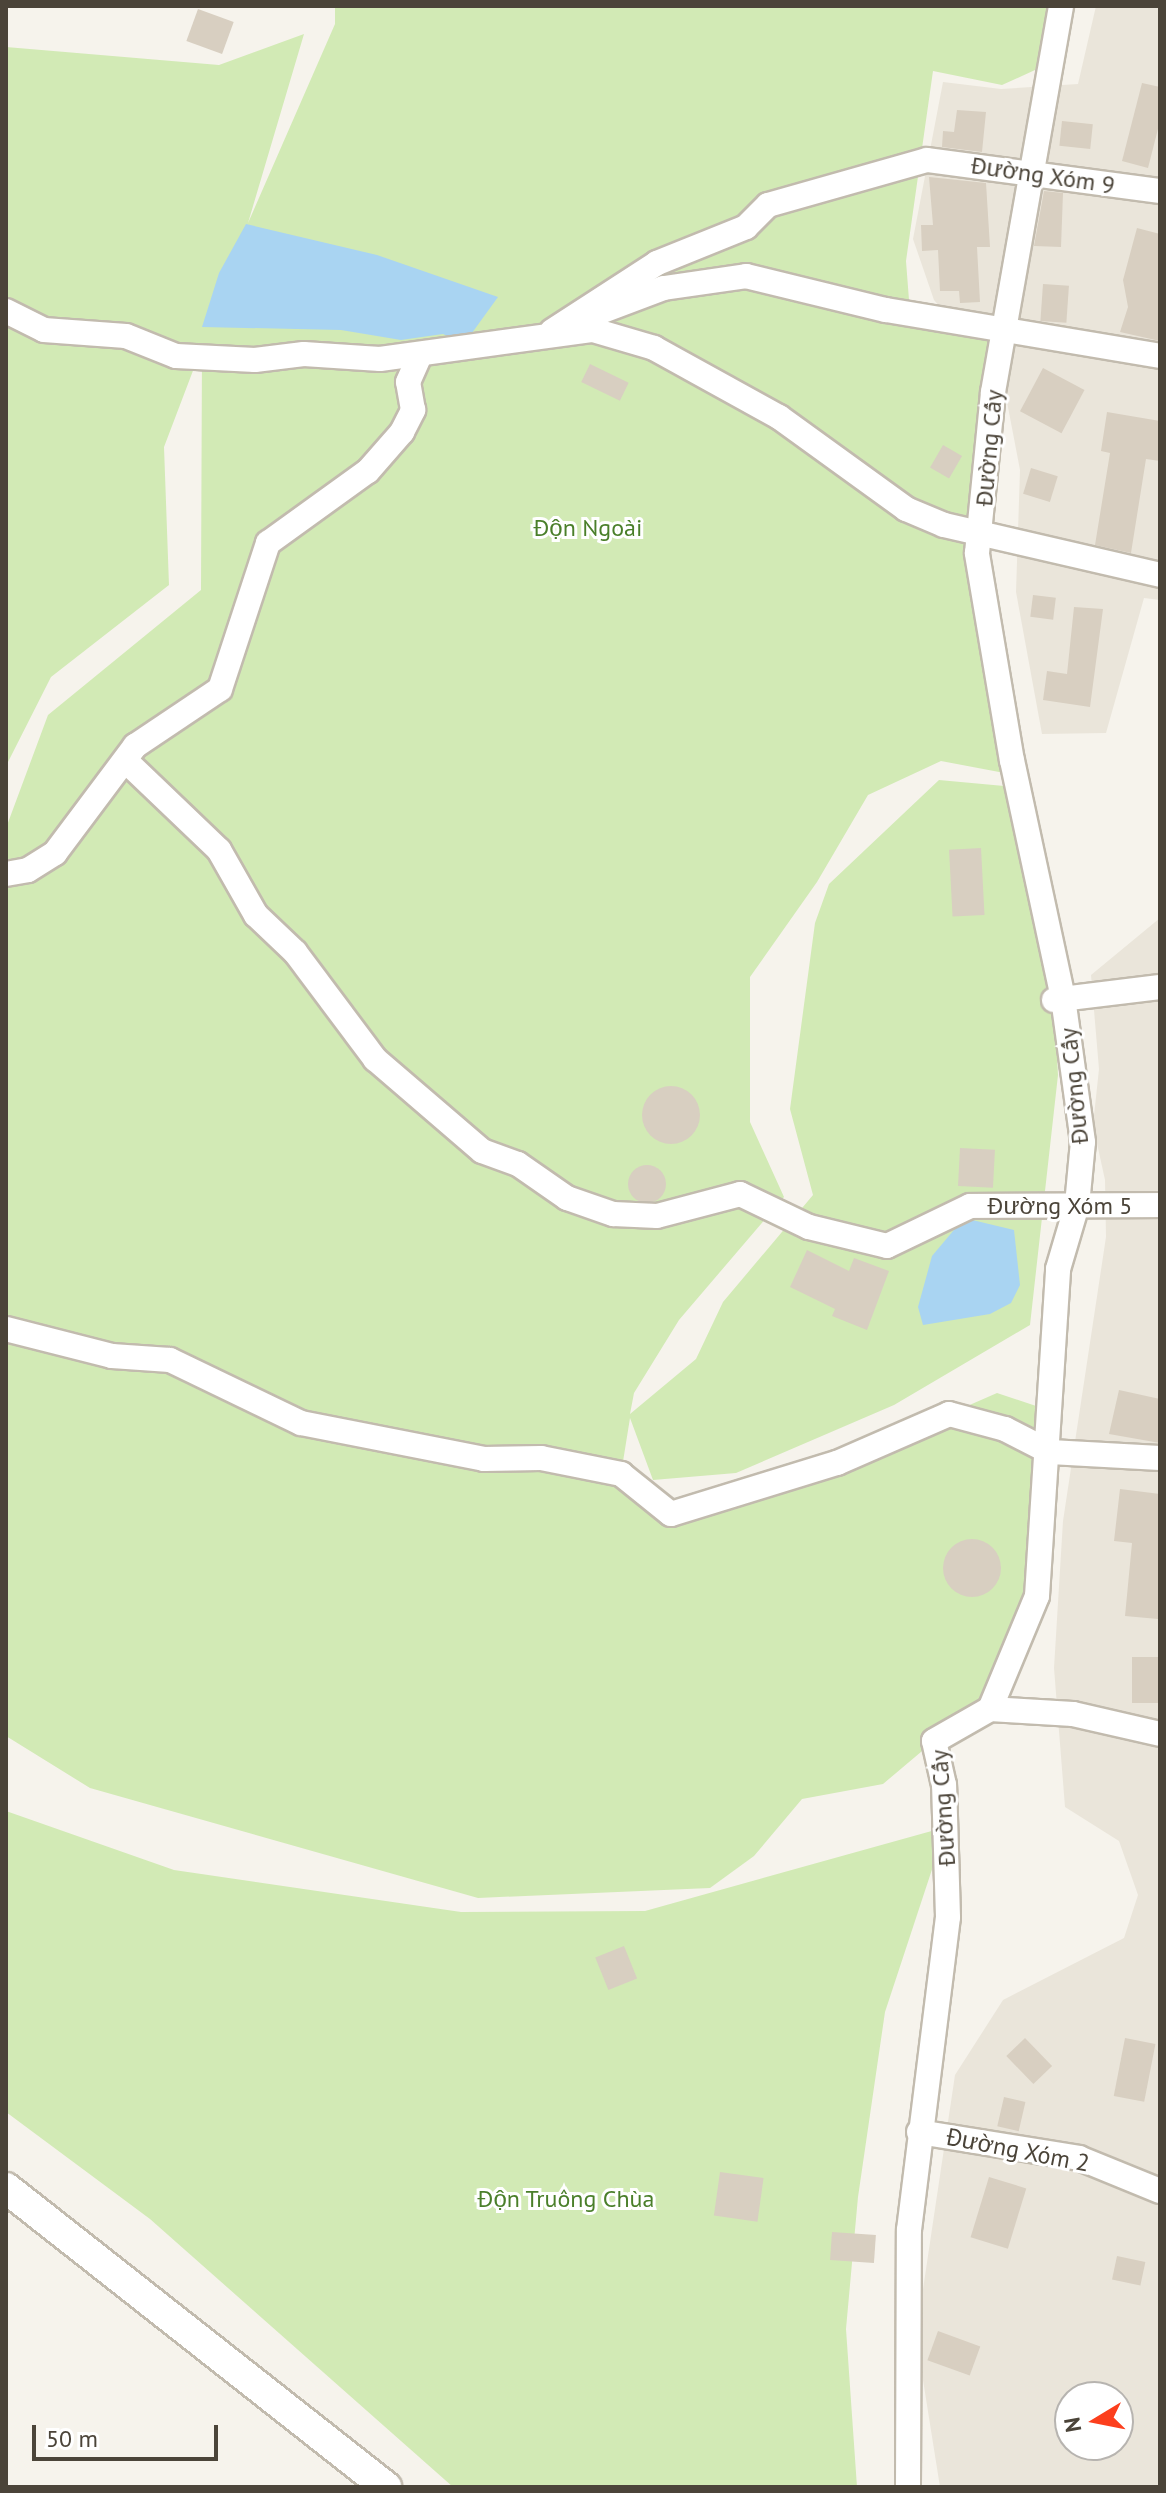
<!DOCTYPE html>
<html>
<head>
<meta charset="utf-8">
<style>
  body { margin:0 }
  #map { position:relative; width:1166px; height:2493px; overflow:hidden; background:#f6f3ec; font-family:"PT Sans",sans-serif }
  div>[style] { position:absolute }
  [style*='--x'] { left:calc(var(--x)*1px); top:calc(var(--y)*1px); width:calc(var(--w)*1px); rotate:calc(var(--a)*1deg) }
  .residential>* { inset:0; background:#eae5da }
  .green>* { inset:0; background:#d2eab5 }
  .water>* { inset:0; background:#a9d4f2 }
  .building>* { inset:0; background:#d8cfc1; transform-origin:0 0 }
  .round { border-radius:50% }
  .roads { filter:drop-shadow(2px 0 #c2bbae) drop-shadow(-2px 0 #c2bbae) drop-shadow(0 2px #c2bbae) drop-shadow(0 -2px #c2bbae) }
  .minor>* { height:24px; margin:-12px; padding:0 12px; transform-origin:12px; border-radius:12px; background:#fff }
  .tertiary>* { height:30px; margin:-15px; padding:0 15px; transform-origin:15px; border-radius:15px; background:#fff }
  span { translate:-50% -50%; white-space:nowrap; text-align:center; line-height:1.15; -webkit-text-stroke:6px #fff; paint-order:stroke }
  .street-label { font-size:24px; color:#4b4439 }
  .park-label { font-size:24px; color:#4a7f2a }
  .frame { position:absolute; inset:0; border:8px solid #4b4439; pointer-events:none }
  .north { position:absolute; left:1054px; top:2381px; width:80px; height:80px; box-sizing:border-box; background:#fff; border:2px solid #b7b4b0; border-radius:50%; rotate:260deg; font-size:22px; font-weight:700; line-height:32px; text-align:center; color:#4b4439 }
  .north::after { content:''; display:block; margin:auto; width:28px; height:36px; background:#fc3f1d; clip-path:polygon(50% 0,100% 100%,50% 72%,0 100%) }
  .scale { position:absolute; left:32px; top:2425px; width:186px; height:36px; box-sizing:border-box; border:4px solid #4b4439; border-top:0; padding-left:10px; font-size:24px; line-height:28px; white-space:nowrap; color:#4b4439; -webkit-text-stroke:6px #fff; paint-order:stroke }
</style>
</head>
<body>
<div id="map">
  <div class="residential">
    <i style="clip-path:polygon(1096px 6px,1160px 6px,1160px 600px,1144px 598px,1106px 733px,1042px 734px,1016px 592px,1020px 470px,1003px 381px,934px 300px,913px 239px,943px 82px,1001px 89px,1078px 84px)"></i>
    <i style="clip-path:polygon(evenodd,1160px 918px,1160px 2487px,940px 2487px,916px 2336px,955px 2075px,1003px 2000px,1124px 1938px,1138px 1895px,1119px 1841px,1065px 1807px,1054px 1668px,1063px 1521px,1106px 1237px,1105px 1180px,1093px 1125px,1099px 1069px,1091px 975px,1160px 918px,1070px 2397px,1118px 2397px,1118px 2445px,1070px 2445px,1070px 2397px)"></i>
  </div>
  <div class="green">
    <i style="clip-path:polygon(335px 6px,1061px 6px,1035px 70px,1002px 85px,933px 71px,906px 261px,910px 313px,1004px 326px,977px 553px,1015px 775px,941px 761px,868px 795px,817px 882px,750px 977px,750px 1122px,784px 1197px,679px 1320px,634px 1393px,630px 1414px,696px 1359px,723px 1302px,813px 1195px,790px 1109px,815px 923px,829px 884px,939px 780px,1015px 787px,1050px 934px,1058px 1075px,1030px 1325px,894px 1405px,736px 1473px,653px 1480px,630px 1418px,621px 1474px,671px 1514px,837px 1463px,997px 1393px,1048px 1410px,1037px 1596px,990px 1709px,934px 1741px,883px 1784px,802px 1799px,754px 1856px,710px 1888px,478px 1898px,90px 1788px,6px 1736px,6px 828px,48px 715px,201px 590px,202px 347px,164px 447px,169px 585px,51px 677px,6px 766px,6px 47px,219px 65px,304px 34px,248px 223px,335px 24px)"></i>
    <i style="clip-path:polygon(6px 1811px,174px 1870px,461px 1912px,645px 1911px,946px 1827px,885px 2012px,858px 2197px,846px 2329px,857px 2487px,453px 2487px,150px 2219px,6px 2112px)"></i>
  </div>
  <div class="water">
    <i style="clip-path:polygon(246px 224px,377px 255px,498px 297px,464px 344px,443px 334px,401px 340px,341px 330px,202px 327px,219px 273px)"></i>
    <i style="clip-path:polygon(964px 1218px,1014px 1230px,1020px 1285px,1011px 1303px,990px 1314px,923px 1325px,918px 1307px,932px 1256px)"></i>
  </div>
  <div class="building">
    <i style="left:198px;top:9px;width:38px;height:34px;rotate:20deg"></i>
    <i style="clip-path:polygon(1142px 83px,1160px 87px,1160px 121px,1148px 168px,1122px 161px)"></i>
    <i style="clip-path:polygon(957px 110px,986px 112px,982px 152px,942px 147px,943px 131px,954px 132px)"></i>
    <i style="left:1062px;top:121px;width:31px;height:25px;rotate:6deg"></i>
    <i style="clip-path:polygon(929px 177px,986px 183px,990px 247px,977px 247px,980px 302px,960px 303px,959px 291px,940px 291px,938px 250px,922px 251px,921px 225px,933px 225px)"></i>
    <i style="clip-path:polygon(1044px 191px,1063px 193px,1061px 247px,1034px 246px)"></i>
    <i style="clip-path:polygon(1137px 228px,1160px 234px,1160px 341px,1120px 332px,1128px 307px,1123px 280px)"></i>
    <i style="left:1043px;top:284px;width:26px;height:37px;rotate:4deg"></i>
    <i style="left:590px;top:364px;width:43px;height:20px;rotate:26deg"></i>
    <i style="left:1043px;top:368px;width:47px;height:49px;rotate:28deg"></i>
    <i style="clip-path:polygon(1107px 412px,1160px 421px,1160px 461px,1146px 459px,1131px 553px,1095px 545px,1110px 453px,1101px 451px)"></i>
    <i style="left:943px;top:445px;width:22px;height:26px;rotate:30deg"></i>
    <i style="left:1031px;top:468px;width:28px;height:27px;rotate:17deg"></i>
    <i style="left:1033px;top:595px;width:23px;height:22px;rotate:7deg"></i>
    <i style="clip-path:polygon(1074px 607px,1103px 609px,1090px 707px,1043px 700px,1047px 671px,1067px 674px)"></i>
    <i style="left:981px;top:848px;width:67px;height:32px;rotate:87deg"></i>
    <i class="round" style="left:642px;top:1086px;width:58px;height:58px"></i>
    <i style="left:960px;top:1148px;width:35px;height:38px;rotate:3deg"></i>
    <i class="round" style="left:628px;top:1165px;width:38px;height:38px"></i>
    <i style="clip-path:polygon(807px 1250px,849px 1271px,854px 1258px,889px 1271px,867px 1330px,832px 1316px,835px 1309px,790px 1287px)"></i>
    <i style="clip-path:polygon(1119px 1390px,1160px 1399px,1160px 1443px,1109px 1434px)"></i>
    <i style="clip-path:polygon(1120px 1489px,1160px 1494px,1158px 1619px,1125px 1616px,1132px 1543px,1114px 1541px)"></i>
    <i class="round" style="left:943px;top:1539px;width:58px;height:58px"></i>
    <i style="left:1160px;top:1657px;width:46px;height:28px;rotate:90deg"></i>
    <i style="left:624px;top:1946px;width:35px;height:31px;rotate:68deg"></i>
    <i style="left:1025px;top:2038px;width:39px;height:26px;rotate:46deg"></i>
    <i style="left:1125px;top:2038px;width:31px;height:59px;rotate:11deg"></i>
    <i style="left:1004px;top:2097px;width:22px;height:30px;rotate:13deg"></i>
    <i style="left:720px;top:2172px;width:44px;height:44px;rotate:8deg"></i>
    <i style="left:989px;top:2177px;width:39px;height:63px;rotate:17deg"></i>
    <i style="left:832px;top:2232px;width:44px;height:28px;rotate:4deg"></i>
    <i style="left:1117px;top:2256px;width:29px;height:24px;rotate:12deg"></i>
    <i style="left:938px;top:2331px;width:45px;height:31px;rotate:20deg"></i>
  </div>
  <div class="roads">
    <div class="minor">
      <i style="--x:6;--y:311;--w:42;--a:26.6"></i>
      <i style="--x:44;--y:330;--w:82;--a:4.2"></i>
      <i style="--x:126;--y:336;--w:54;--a:21.8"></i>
      <i style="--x:176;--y:356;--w:79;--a:2.9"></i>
      <i style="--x:255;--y:360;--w:49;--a:-7"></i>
      <i style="--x:304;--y:354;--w:76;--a:3.8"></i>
      <i style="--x:380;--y:359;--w:215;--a:-7.8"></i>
      <i style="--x:593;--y:330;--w:64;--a:16.4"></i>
      <i style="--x:654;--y:348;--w:143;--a:28.9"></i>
      <i style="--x:779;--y:417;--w:157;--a:35.9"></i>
      <i style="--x:906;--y:509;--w:41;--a:22.8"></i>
      <i style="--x:944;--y:525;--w:222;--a:13"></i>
      <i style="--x:600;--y:312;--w:68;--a:-20.6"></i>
      <i style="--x:664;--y:288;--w:83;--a:-8.3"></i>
      <i style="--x:746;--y:276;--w:144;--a:13.7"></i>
      <i style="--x:886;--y:310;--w:278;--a:9.5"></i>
      <i style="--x:552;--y:331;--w:125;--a:-32.9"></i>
      <i style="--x:657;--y:263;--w:96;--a:-22"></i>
      <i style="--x:746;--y:227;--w:31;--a:-45"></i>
      <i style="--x:768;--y:205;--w:165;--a:-15.8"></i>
      <i style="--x:927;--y:160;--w:235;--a:7.6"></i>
      <i style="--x:128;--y:763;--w:126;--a:43.7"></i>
      <i style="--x:219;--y:850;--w:75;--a:60.4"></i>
      <i style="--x:256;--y:915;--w:54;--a:43.5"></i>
      <i style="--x:295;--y:952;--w:134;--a:53.2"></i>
      <i style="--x:375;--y:1059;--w:141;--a:40.7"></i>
      <i style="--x:482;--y:1151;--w:38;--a:20"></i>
      <i style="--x:518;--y:1164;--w:60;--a:34.8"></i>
      <i style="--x:567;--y:1198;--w:49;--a:19.2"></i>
      <i style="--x:613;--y:1214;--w:44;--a:2.6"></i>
      <i style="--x:657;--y:1216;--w:86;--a:-14.8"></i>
      <i style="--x:740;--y:1194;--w:76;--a:25.6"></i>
      <i style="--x:809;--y:1227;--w:80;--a:13.7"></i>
      <i style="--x:887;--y:1246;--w:92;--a:-25.7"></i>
      <i style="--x:970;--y:1206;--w:190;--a:-0.3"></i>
      <i style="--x:6;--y:874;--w:22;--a:-10"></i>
      <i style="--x:28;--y:870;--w:32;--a:-32"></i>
      <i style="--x:55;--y:853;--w:134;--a:-53.2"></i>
      <i style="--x:135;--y:746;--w:102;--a:-33.8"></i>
      <i style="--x:220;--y:689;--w:154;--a:-71.8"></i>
      <i style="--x:268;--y:543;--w:123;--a:-35.8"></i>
      <i style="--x:368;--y:471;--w:52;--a:-48.9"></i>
      <i style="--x:402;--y:432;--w:25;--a:-63"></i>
      <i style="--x:413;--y:410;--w:28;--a:-100"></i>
      <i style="--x:408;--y:382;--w:30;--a:-66"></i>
      <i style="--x:1054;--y:1000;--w:107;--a:-7"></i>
      <i style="--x:6;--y:1329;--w:109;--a:14.3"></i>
      <i style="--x:112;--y:1356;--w:58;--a:3.9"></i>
      <i style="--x:170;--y:1360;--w:145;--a:25.7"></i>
      <i style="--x:301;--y:1423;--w:187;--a:11.1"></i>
      <i style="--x:484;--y:1459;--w:57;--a:-1"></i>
      <i style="--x:541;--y:1458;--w:82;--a:11.3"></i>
      <i style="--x:621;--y:1474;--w:64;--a:38.7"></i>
      <i style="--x:671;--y:1514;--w:174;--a:-17.1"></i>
      <i style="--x:837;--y:1463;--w:122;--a:-23.6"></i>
      <i style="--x:949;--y:1414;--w:58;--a:15"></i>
      <i style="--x:1005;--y:1429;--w:51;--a:27.1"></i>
      <i style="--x:1050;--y:1452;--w:110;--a:3.1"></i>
      <i style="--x:990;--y:1709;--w:83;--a:3.4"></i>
      <i style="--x:1073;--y:1714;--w:89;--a:12.9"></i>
      <i style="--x:919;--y:2132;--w:162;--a:9.2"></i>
      <i style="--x:1079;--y:2158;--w:87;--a:22.2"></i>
      <i style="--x:908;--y:2487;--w:257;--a:-89.8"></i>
      <i style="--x:909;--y:2230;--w:315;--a:-82.9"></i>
      <i style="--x:948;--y:1917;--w:132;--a:-91.7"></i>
      <i style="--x:944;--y:1785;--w:45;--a:-102.8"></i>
      <i style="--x:934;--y:1741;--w:64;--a:-29.7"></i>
      <i style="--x:990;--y:1709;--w:122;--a:-67.4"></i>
      <i style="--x:1037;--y:1596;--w:328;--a:-86.3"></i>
      <i style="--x:1058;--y:1269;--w:67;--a:-73.5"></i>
      <i style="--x:1077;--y:1205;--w:63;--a:-84.6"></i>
      <i style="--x:1083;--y:1142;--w:145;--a:-97.9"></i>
      <i style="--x:1063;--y:998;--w:242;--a:-102.1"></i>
      <i style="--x:1012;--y:761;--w:211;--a:-99.6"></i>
      <i style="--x:977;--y:553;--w:162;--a:-84.3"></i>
      <i style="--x:993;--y:392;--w:392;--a:-80"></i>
    </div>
    <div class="tertiary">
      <i style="--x:6;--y:2188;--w:484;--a:38.2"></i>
    </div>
  </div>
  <div class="street-label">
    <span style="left:1043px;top:175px;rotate:8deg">Đường Xóm 9</span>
    <span style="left:989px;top:448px;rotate:-85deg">Đường Cấy</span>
    <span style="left:1074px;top:1086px;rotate:-96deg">Đường Cấy</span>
    <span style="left:1060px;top:1206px">Đường Xóm 5</span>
    <span style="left:943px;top:1808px;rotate:-94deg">Đường Cấy</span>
    <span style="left:1018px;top:2150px;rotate:11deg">Đường Xóm 2</span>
  </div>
  <div class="park-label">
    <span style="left:588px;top:528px">Độn Ngoài</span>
    <span style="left:566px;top:2199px">Độn Truông Chùa</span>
  </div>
  <div class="frame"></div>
  <div class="north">N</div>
  <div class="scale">50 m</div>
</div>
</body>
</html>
